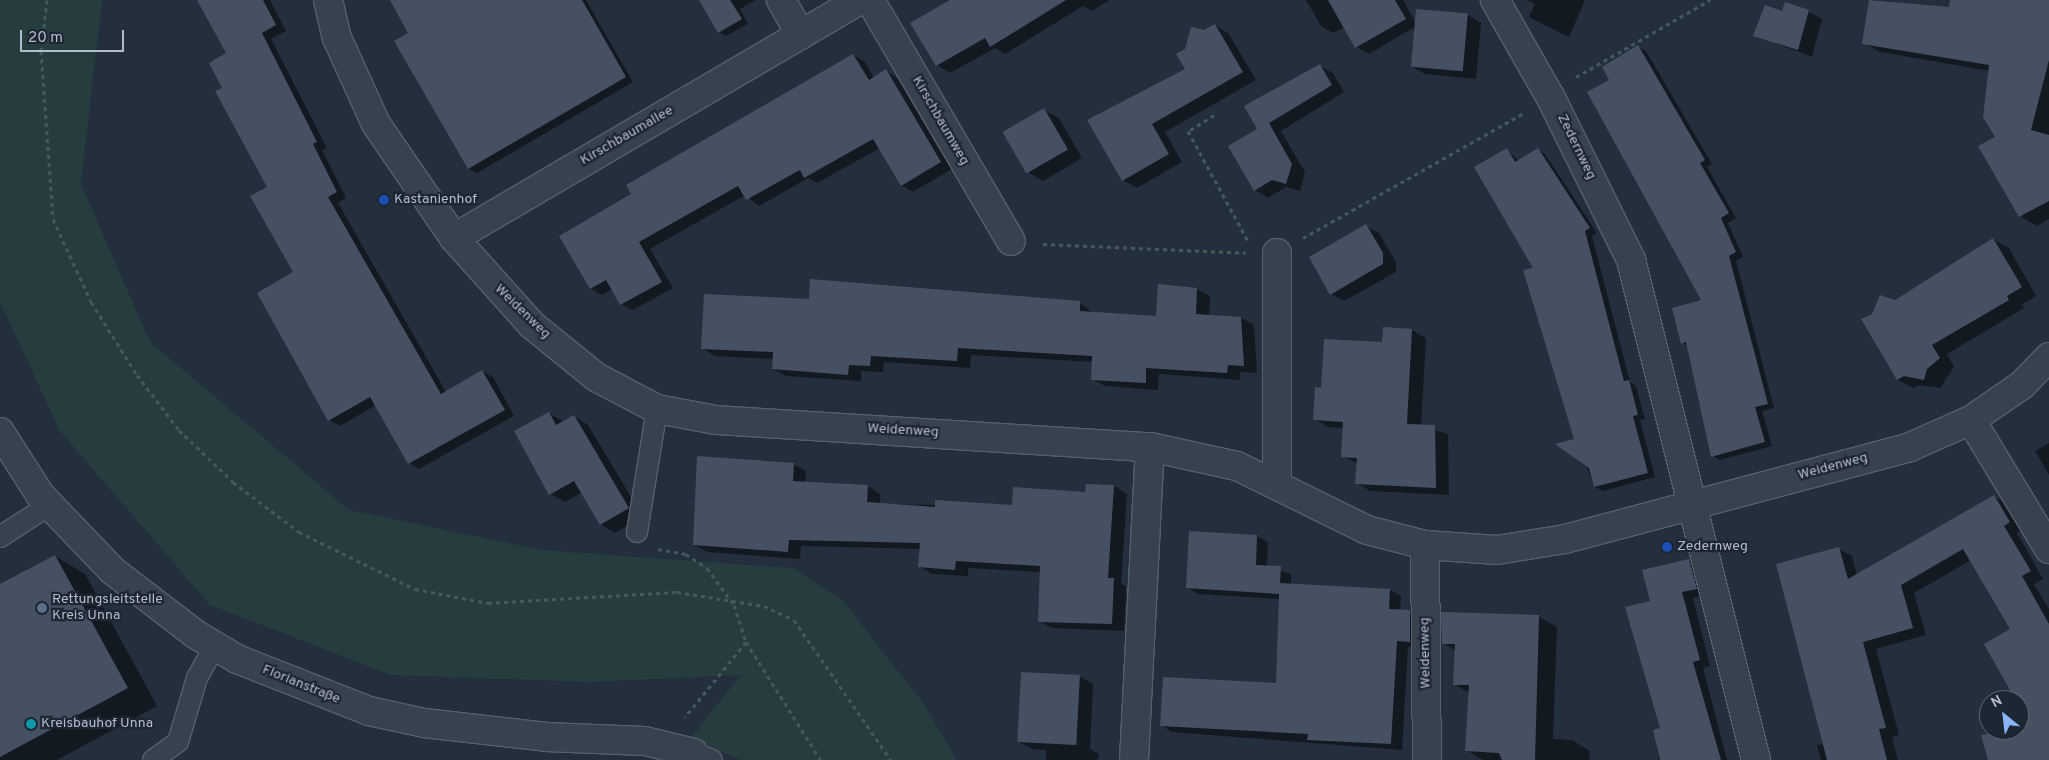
<!DOCTYPE html>
<html>
<head>
<meta charset="utf-8">
<style>
  body { margin:0 }
  #map { position:relative; width:2049px; height:760px; overflow:hidden; background:#242f3e; font-family:Overpass,sans-serif }
  div>[style] { position:absolute }
  [style*='--x'] { left:calc(var(--x)*1px); top:calc(var(--y)*1px); width:calc(var(--w)*1px); rotate:calc(var(--a)*1deg) }
  .green>* { inset:0; background:#263c3f }
  .shadow>* { inset:0; background:#0007 }
  .building>* { inset:0; background:#455162; transform-origin:0 0 }
  .path>* { height:3px; margin-top:-1.5px; transform-origin:0; background:repeating-linear-gradient(90deg,#44595c 0 4px,transparent 0 8px) }
  .roads { filter:drop-shadow(1px 0 #565f6c) drop-shadow(-1px 0 #565f6c) drop-shadow(0 1px #565f6c) drop-shadow(0 -1px #565f6c) }
  .service>* { height:20px; margin:-10px; padding:0 10px; transform-origin:10px; border-radius:10px; background:#38414e }
  .minor>* { height:28px; margin:-14px; padding:0 14px; transform-origin:14px; border-radius:14px; background:#38414e }
  .dots>* { width:14px; height:14px; translate:-50% -50%; box-sizing:border-box; border:2px solid #1d2633; border-radius:50% }
  span { translate:-50% -50%; white-space:nowrap; text-align:center; line-height:1.15; -webkit-text-stroke:4.5px #1d2633; paint-order:stroke }
  .street-label { font-size:14px; color:#b4bcc9 }
  .poi-label { font-size:14px; color:#b4bcc9 }
  .left { translate:0 -50%; text-align:left }
  .north { position:absolute; left:1979px; top:690px; width:50px; height:50px; box-sizing:border-box; background:#1d2633; border:1px solid #59626f; border-radius:50%; rotate:331deg; font-size:14px; font-weight:700; line-height:20px; text-align:center; color:#b4bcc9 }
  .north::after { content:''; display:block; margin:auto; width:18px; height:22px; background:#8ab4f8; clip-path:polygon(50% 0,100% 100%,50% 72%,0 100%) }
  .scale { position:absolute; left:20px; top:30px; width:104px; height:22px; box-sizing:border-box; border:2px solid #b4bcc9; border-top:0; padding-left:6px; font-size:15px; line-height:18px; white-space:nowrap; color:#b4bcc9; -webkit-text-stroke:4px #1d2633; paint-order:stroke }
</style>
</head>
<body>
<div id="map">
  <div class="green">
    <i style="clip-path:polygon(0 0,102px 0,81px 184px,150px 342px,349px 510px,542px 550px,793px 568px,843px 601px,924px 704px,957px 760px,741px 760px,691px 738px,741px 675px,590px 682px,391px 675px,210px 605px,60px 431px,0 302px)"></i>
  </div>
  <div class="shadow">
    <i style="clip-path:polygon(198px 0,270px 0,286px 31px,271px 39px,327px 148px,322px 150px,346px 198px,338px 203px,446px 392px,482px 371px,493px 377px,514px 416px,419px 469px,409px 463px,376px 405px,340px 426px,329px 420px,295px 272px,268px 187px,224px 88px,228px 53px)"></i>
    <i style="clip-path:polygon(391px 0,586px 0,633px 82px,477px 173px,469px 169px,396px 41px,409px 33px)"></i>
    <i style="clip-path:polygon(700px 0,756px 0,740px 9px,748px 24px,726px 36px,719px 32px)"></i>
    <i style="clip-path:polygon(953px 0,1110px 0,1092px 11px,1083px 6px,1005px 54px,995px 48px,950px 73px,937px 65px)"></i>
    <i style="clip-path:polygon(1306px 0,1403px 0,1416px 23px,1468px 15px,1481px 23px,1476px 79px,1425px 74px,1411px 66px,1415px 27px,1369px 54px,1356px 47px,1345px 27px,1333px 33px,1321px 26px)"></i>
    <i style="clip-path:polygon(1527px 0,1585px 0,1569px 37px,1529px 17px,1535px 4px)"></i>
    <i style="clip-path:polygon(1870px 0,1950px 8px,1951px 0,2049px 0,2049px 219px,2037px 226px,2020px 216px,1996px 138px,1990px 71px,1880px 52px,1864px 43px)"></i>
    <i style="clip-path:polygon(1809px 12px,1822px 19px,1812px 57px,1755px 35px,1783px 13px)"></i>
    <i style="clip-path:polygon(1215px 25px,1229px 34px,1256px 80px,1165px 132px,1182px 162px,1137px 188px,1123px 180px,1089px 121px,1186px 69px,1186px 50px)"></i>
    <i style="clip-path:polygon(1638px 47px,1646px 51px,1712px 164px,1707px 167px,1736px 218px,1728px 223px,1743px 257px,1736px 261px,1774px 408px,1762px 411px,1772px 446px,1720px 460px,1712px 456px,1688px 346px,1682px 343px,1703px 301px,1672px 248px,1676px 246px,1611px 80px)"></i>
    <i style="clip-path:polygon(853px 55px,865px 62px,874px 78px,886px 71px,897px 78px,952px 169px,913px 192px,901px 185px,880px 148px,817px 183px,808px 178px,759px 206px,745px 195px,650px 249px,673px 288px,633px 310px,621px 304px,613px 289px,602px 295px,590px 288px,633px 195px)"></i>
    <i style="clip-path:polygon(1320px 66px,1333px 73px,1344px 92px,1281px 131px,1305px 172px,1300px 191px,1286px 187px,1268px 198px,1255px 190px,1259px 129px)"></i>
    <i style="clip-path:polygon(1044px 110px,1059px 118px,1082px 158px,1043px 181px,1028px 172px)"></i>
    <i style="clip-path:polygon(1507px 150px,1519px 161px,1538px 150px,1545px 154px,1597px 233px,1592px 236px,1630px 382px,1636px 386px,1645px 419px,1640px 420px,1655px 477px,1603px 491px,1595px 487px,1575px 440px)"></i>
    <i style="clip-path:polygon(1366px 226px,1379px 233px,1396px 262px,1396px 272px,1344px 301px,1331px 294px)"></i>
    <i style="clip-path:polygon(1993px 239px,2009px 248px,2036px 296px,2022px 304px,2024px 308px,1947px 354px,1954px 367px,1940px 388px,1920px 385px,1913px 388px,1898px 380px,1863px 320px)"></i>
    <i style="clip-path:polygon(1197px 289px,1210px 296px,1209px 316px,1241px 318px,1254px 325px,1257px 373px,1240px 372px,1240px 380px,1159px 374px,1158px 390px,1105px 386px,1092px 379px,1093px 362px,971px 355px,970px 368px,884px 362px,883px 372px,861px 371px,861px 381px,786px 376px,773px 369px,774px 359px,715px 356px,702px 348px,810px 300px,1080px 303px,1093px 313px,1157px 317px)"></i>
    <i style="clip-path:polygon(1412px 330px,1426px 338px,1421px 426px,1448px 434px,1449px 495px,1370px 491px,1357px 483px,1358px 464px,1343px 456px,1344px 428px,1328px 427px,1314px 419px,1322px 389px,1383px 343px)"></i>
    <i style="clip-path:polygon(549px 413px,564px 422px,574px 416px,588px 425px,643px 517px,615px 533px,600px 524px,583px 492px,565px 502px,550px 494px)"></i>
    <i style="clip-path:polygon(2049px 443px,2049px 475px,2035px 451px)"></i>
    <i style="clip-path:polygon(793px 464px,806px 471px,805px 483px,868px 486px,880px 494px,880px 504px,1013px 506px,1087px 493px,1087px 485px,1114px 486px,1127px 494px,1121px 584px,1126px 586px,1124px 631px,1052px 628px,1039px 621px,1041px 572px,968px 568px,968px 576px,932px 574px,920px 567px,921px 549px,801px 546px,800px 559px,707px 552px,694px 545px)"></i>
    <i style="clip-path:polygon(1994px 497px,2008px 504px,2023px 530px,2017px 533px,2043px 579px,2034px 584px,2049px 609px,2049px 760px,1990px 760px,1983px 736px,2019px 730px,2019px 717px,2026px 715px,2012px 629px,1971px 560px,1914px 593px,1926px 635px,1876px 649px,1899px 735px,1892px 737px,1898px 760px,1821px 760px,1817px 745px,1824px 744px,1839px 549px,1852px 556px,1857px 575px)"></i>
    <i style="clip-path:polygon(1190px 532px,1257px 536px,1268px 542px,1267px 567px,1291px 574px,1291px 585px,1390px 590px,1401px 596px,1400px 611px,1421px 618px,1421px 647px,1408px 647px,1402px 750px,1172px 732px,1161px 725px,1277px 685px,1280px 599px,1198px 594px,1187px 587px)"></i>
    <i style="clip-path:polygon(55px 556px,85px 574px,157px 706px,57px 760px,0 760px,0 585px)"></i>
    <i style="clip-path:polygon(1689px 560px,1700px 566px,1707px 595px,1693px 598px,1710px 666px,1703px 668px,1727px 760px,1659px 760px,1654px 731px,1662px 729px,1651px 602px,1643px 571px)"></i>
    <i style="clip-path:polygon(1539px 617px,1557px 627px,1553px 739px,1572px 740px,1590px 751px,1589px 760px,1483px 760px,1466px 750px,1469px 693px,1454px 684px,1456px 651px,1443px 643px)"></i>
    <i style="clip-path:polygon(1079px 676px,1093px 684px,1090px 749px,1099px 754px,1098px 760px,1046px 760px,1046px 750px,1032px 749px,1018px 741px)"></i>
  </div>
  <div class="building">
    <i style="clip-path:polygon(197px 0,263px 0,276px 25px,262px 33px,317px 142px,313px 144px,337px 192px,328px 197px,441px 394px,482px 370px,505px 410px,408px 464px,370px 397px,328px 421px,257px 293px,293px 272px,250px 196px,267px 187px,215px 91px,222px 88px,209px 63px,226px 53px)"></i>
    <i style="clip-path:polygon(390px 0,582px 0,626px 77px,468px 169px,394px 41px,408px 33px)"></i>
    <i style="clip-path:polygon(699px 0,730px 0,742px 19px,718px 33px)"></i>
    <i style="clip-path:polygon(950px 0,1066px 0,990px 47px,985px 38px,936px 66px,910px 23px)"></i>
    <i style="clip-path:polygon(1328px 0,1395px 0,1406px 19px,1355px 48px)"></i>
    <i style="clip-path:polygon(1869px 0,1949px 7px,1950px 0,2049px 0,2049px 60px,2031px 130px,2049px 135px,2049px 201px,2019px 217px,1978px 146px,1995px 137px,1983px 117px,1989px 65px,1862px 44px)"></i>
    <i style="clip-path:polygon(1785px 2px,1809px 10px,1798px 50px,1753px 36px,1765px 5px,1782px 11px)"></i>
    <i style="left:1416px;top:9px;width:52px;height:58px;rotate:5deg"></i>
    <i style="clip-path:polygon(1215px 24px,1243px 72px,1152px 124px,1169px 154px,1122px 181px,1087px 120px,1185px 69px,1176px 54px,1185px 49px,1191px 27px,1204px 30px)"></i>
    <i style="clip-path:polygon(1638px 45px,1705px 160px,1700px 163px,1729px 213px,1721px 218px,1736px 252px,1729px 256px,1768px 404px,1755px 407px,1765px 442px,1711px 457px,1686px 342px,1681px 344px,1672px 308px,1701px 300px,1587px 92px,1609px 80px,1602px 67px)"></i>
    <i style="clip-path:polygon(853px 54px,869px 80px,886px 69px,941px 162px,901px 186px,873px 139px,804px 178px,800px 170px,746px 200px,738px 186px,639px 242px,662px 282px,620px 305px,606px 280px,590px 289px,559px 236px,631px 194px,626px 185px)"></i>
    <i style="clip-path:polygon(1320px 64px,1332px 85px,1269px 123px,1292px 164px,1286px 184px,1272px 180px,1254px 191px,1228px 146px,1257px 129px,1244px 106px)"></i>
    <i style="left:1044px;top:108px;width:48px;height:48px;rotate:60deg"></i>
    <i style="clip-path:polygon(1507px 148px,1515px 162px,1538px 148px,1590px 228px,1585px 231px,1624px 381px,1629px 380px,1638px 415px,1633px 416px,1648px 473px,1594px 487px,1589px 468px,1555px 444px,1574px 439px,1523px 270px,1533px 268px,1474px 167px)"></i>
    <i style="clip-path:polygon(1366px 224px,1383px 253px,1383px 264px,1330px 295px,1309px 257px)"></i>
    <i style="clip-path:polygon(1993px 238px,2022px 287px,2007px 296px,2009px 300px,1932px 345px,1940px 358px,1927px 369px,1924px 380px,1904px 376px,1897px 380px,1861px 319px,1872px 314px,1880px 295px,1895px 300px)"></i>
    <i style="clip-path:polygon(810px 279px,1080px 301px,1080px 311px,1156px 316px,1158px 284px,1197px 288px,1196px 314px,1241px 317px,1244px 366px,1228px 365px,1227px 373px,1146px 368px,1146px 383px,1091px 380px,1092px 356px,958px 348px,957px 361px,871px 356px,870px 366px,849px 365px,848px 375px,772px 369px,773px 352px,701px 349px,704px 294px,809px 299px)"></i>
    <i style="clip-path:polygon(1383px 327px,1412px 329px,1407px 424px,1435px 425px,1436px 488px,1355px 484px,1357px 458px,1341px 457px,1343px 422px,1313px 420px,1315px 387px,1321px 388px,1324px 339px,1382px 342px)"></i>
    <i style="clip-path:polygon(549px 412px,556px 425px,574px 415px,629px 508px,600px 525px,574px 481px,549px 495px,514px 431px)"></i>
    <i style="clip-path:polygon(697px 456px,794px 463px,793px 481px,868px 485px,867px 502px,935px 507px,935px 500px,1012px 505px,1013px 487px,1085px 492px,1086px 484px,1114px 485px,1108px 578px,1114px 578px,1112px 624px,1038px 622px,1040px 566px,956px 561px,955px 570px,918px 567px,920px 543px,789px 540px,788px 552px,693px 545px)"></i>
    <i style="clip-path:polygon(1994px 495px,2010px 522px,2004px 526px,2031px 571px,2022px 576px,2049px 624px,2049px 760px,1988px 760px,1981px 735px,2019px 730px,2019px 725px,2028px 722px,1984px 644px,2010px 629px,1963px 549px,1901px 585px,1913px 628px,1863px 642px,1886px 728px,1879px 729px,1887px 760px,1827px 760px,1776px 564px,1839px 547px,1848px 579px)"></i>
    <i style="clip-path:polygon(1189px 531px,1257px 535px,1256px 565px,1281px 566px,1280px 583px,1390px 589px,1389px 609px,1410px 610px,1410px 642px,1397px 641px,1391px 744px,1307px 740px,1308px 734px,1160px 726px,1163px 677px,1276px 683px,1279px 594px,1186px 588px)"></i>
    <i style="clip-path:polygon(55px 555px,128px 688px,0 757px,0 584px)"></i>
    <i style="clip-path:polygon(1689px 559px,1697px 589px,1682px 592px,1700px 660px,1693px 662px,1721px 760px,1660px 760px,1653px 730px,1660px 728px,1625px 607px,1650px 601px,1642px 570px)"></i>
    <i style="clip-path:polygon(1441px 612px,1539px 615px,1535px 760px,1502px 760px,1499px 753px,1465px 751px,1469px 685px,1453px 685px,1455px 644px,1442px 644px)"></i>
    <i style="left:1021px;top:672px;width:59px;height:70px;rotate:3deg"></i>
  </div>
  <div class="path">
    <i style="--x:47;--y:0;--w:51;--a:96.7"></i>
    <i style="--x:41;--y:51;--w:168;--a:85.9"></i>
    <i style="--x:53;--y:219;--w:91;--a:65.4"></i>
    <i style="--x:91;--y:302;--w:86;--a:57.8"></i>
    <i style="--x:137;--y:375;--w:69;--a:52.6"></i>
    <i style="--x:179;--y:430;--w:75;--a:43.9"></i>
    <i style="--x:233;--y:482;--w:83;--a:37.1"></i>
    <i style="--x:299;--y:532;--w:129;--a:26.2"></i>
    <i style="--x:415;--y:589;--w:74;--a:10.9"></i>
    <i style="--x:488;--y:603;--w:189;--a:-3.3"></i>
    <i style="--x:677;--y:592;--w:88;--a:9.1"></i>
    <i style="--x:764;--y:606;--w:33;--a:25"></i>
    <i style="--x:794;--y:620;--w:170;--a:55.3"></i>
    <i style="--x:1576;--y:77;--w:155;--a:-29.9"></i>
    <i style="--x:1214;--y:115;--w:31;--a:148"></i>
    <i style="--x:1188;--y:131;--w:125;--a:61.4"></i>
    <i style="--x:1303;--y:238;--w:254;--a:-29.5"></i>
    <i style="--x:1043;--y:244;--w:203;--a:2.5"></i>
    <i style="--x:658;--y:549;--w:28;--a:10"></i>
    <i style="--x:686;--y:554;--w:25;--a:34"></i>
    <i style="--x:707;--y:568;--w:46;--a:53.9"></i>
    <i style="--x:734;--y:605;--w:39;--a:72"></i>
    <i style="--x:746;--y:642;--w:97;--a:129.1"></i>
    <i style="--x:746;--y:642;--w:140;--a:57.6"></i>
  </div>
  <div class="roads">
    <div class="service">
      <i style="--x:637;--y:532;--w:125;--a:-80.8"></i>
      <i style="--x:0;--y:537;--w:59;--a:-33.1"></i>
      <i style="--x:694;--y:753;--w:19;--a:21"></i>
      <i style="--x:153;--y:760;--w:31;--a:-36"></i>
      <i style="--x:178;--y:742;--w:67;--a:-73.5"></i>
      <i style="--x:197;--y:678;--w:37;--a:-61"></i>
    </div>
    <div class="minor">
      <i style="--x:328;--y:0;--w:39;--a:77"></i>
      <i style="--x:337;--y:38;--w:94;--a:65.6"></i>
      <i style="--x:376;--y:124;--w:138;--a:55.6"></i>
      <i style="--x:454;--y:238;--w:117;--a:48.1"></i>
      <i style="--x:532;--y:325;--w:82;--a:39.1"></i>
      <i style="--x:596;--y:377;--w:69;--a:27.7"></i>
      <i style="--x:657;--y:409;--w:60;--a:10.6"></i>
      <i style="--x:716;--y:420;--w:435;--a:3.6"></i>
      <i style="--x:1150;--y:447;--w:89;--a:12.3"></i>
      <i style="--x:1237;--y:466;--w:145;--a:26.2"></i>
      <i style="--x:1367;--y:530;--w:60;--a:14.5"></i>
      <i style="--x:1425;--y:545;--w:72;--a:4"></i>
      <i style="--x:1497;--y:550;--w:69;--a:-9.2"></i>
      <i style="--x:1565;--y:539;--w:357;--a:-14.9"></i>
      <i style="--x:1910;--y:447;--w:67;--a:-23.9"></i>
      <i style="--x:1971;--y:420;--w:62;--a:-34.5"></i>
      <i style="--x:2022;--y:385;--w:39;--a:-46"></i>
      <i style="--x:781;--y:0;--w:40;--a:60.3"></i>
      <i style="--x:870;--y:0;--w:279;--a:59.7"></i>
      <i style="--x:1495;--y:0;--w:113;--a:60.3"></i>
      <i style="--x:1551;--y:98;--w:181;--a:63.7"></i>
      <i style="--x:1631;--y:260;--w:515;--a:75.96"></i>
      <i style="--x:454;--y:238;--w:471;--a:-30.4"></i>
      <i style="--x:1971;--y:420;--w:151;--a:58.8"></i>
      <i style="--x:0;--y:432;--w:76;--a:57.4"></i>
      <i style="--x:41;--y:496;--w:104;--a:46.2"></i>
      <i style="--x:113;--y:571;--w:103;--a:37.5"></i>
      <i style="--x:195;--y:634;--w:49;--a:30.8"></i>
      <i style="--x:237;--y:659;--w:142;--a:21.5"></i>
      <i style="--x:369;--y:711;--w:56;--a:12.3"></i>
      <i style="--x:424;--y:723;--w:123;--a:6.5"></i>
      <i style="--x:546;--y:737;--w:99;--a:2.3"></i>
      <i style="--x:645;--y:741;--w:50;--a:13.8"></i>
      <i style="--x:1277;--y:485;--w:232;--a:-90"></i>
      <i style="--x:1425;--y:545;--w:215;--a:89.5"></i>
      <i style="--x:1134;--y:760;--w:313;--a:-87.1"></i>
    </div>
  </div>
  <div class="dots">
    <i style="left:384px;top:200px;background:#1a4fb4"></i>
    <i style="left:1667px;top:547px;background:#1a4fb4"></i>
    <i style="left:42px;top:608px;background:#5c6f8a"></i>
    <i style="left:31px;top:724px;background:#0f9aa8"></i>
  </div>
  <div class="street-label">
    <span style="left:940px;top:121px;rotate:60deg">Kirschbaumweg</span>
    <span style="left:627px;top:136px;rotate:-30deg">Kirschbaumallee</span>
    <span style="left:1576px;top:147px;rotate:64deg">Zedernweg</span>
    <span style="left:522px;top:312px;rotate:44deg">Weidenweg</span>
    <span style="left:903px;top:431px;rotate:3deg">Weidenweg</span>
    <span style="left:1833px;top:467px;rotate:-15deg">Weidenweg</span>
    <span style="left:1426px;top:653px;rotate:-91deg">Weidenweg</span>
    <span style="left:301px;top:685px;rotate:22deg">Florianstraße</span>
  </div>
  <div class="poi-label">
    <span class="left" style="left:394px;top:200px">Kastanienhof</span>
    <span class="left" style="left:1677px;top:547px">Zedernweg</span>
    <span class="left" style="left:52px;top:608px">Rettungsleitstelle<br>Kreis Unna</span>
    <span class="left" style="left:41px;top:724px">Kreisbauhof Unna</span>
  </div>
  <div class="north">N</div>
  <div class="scale">20 m</div>
</div>
</body>
</html>
